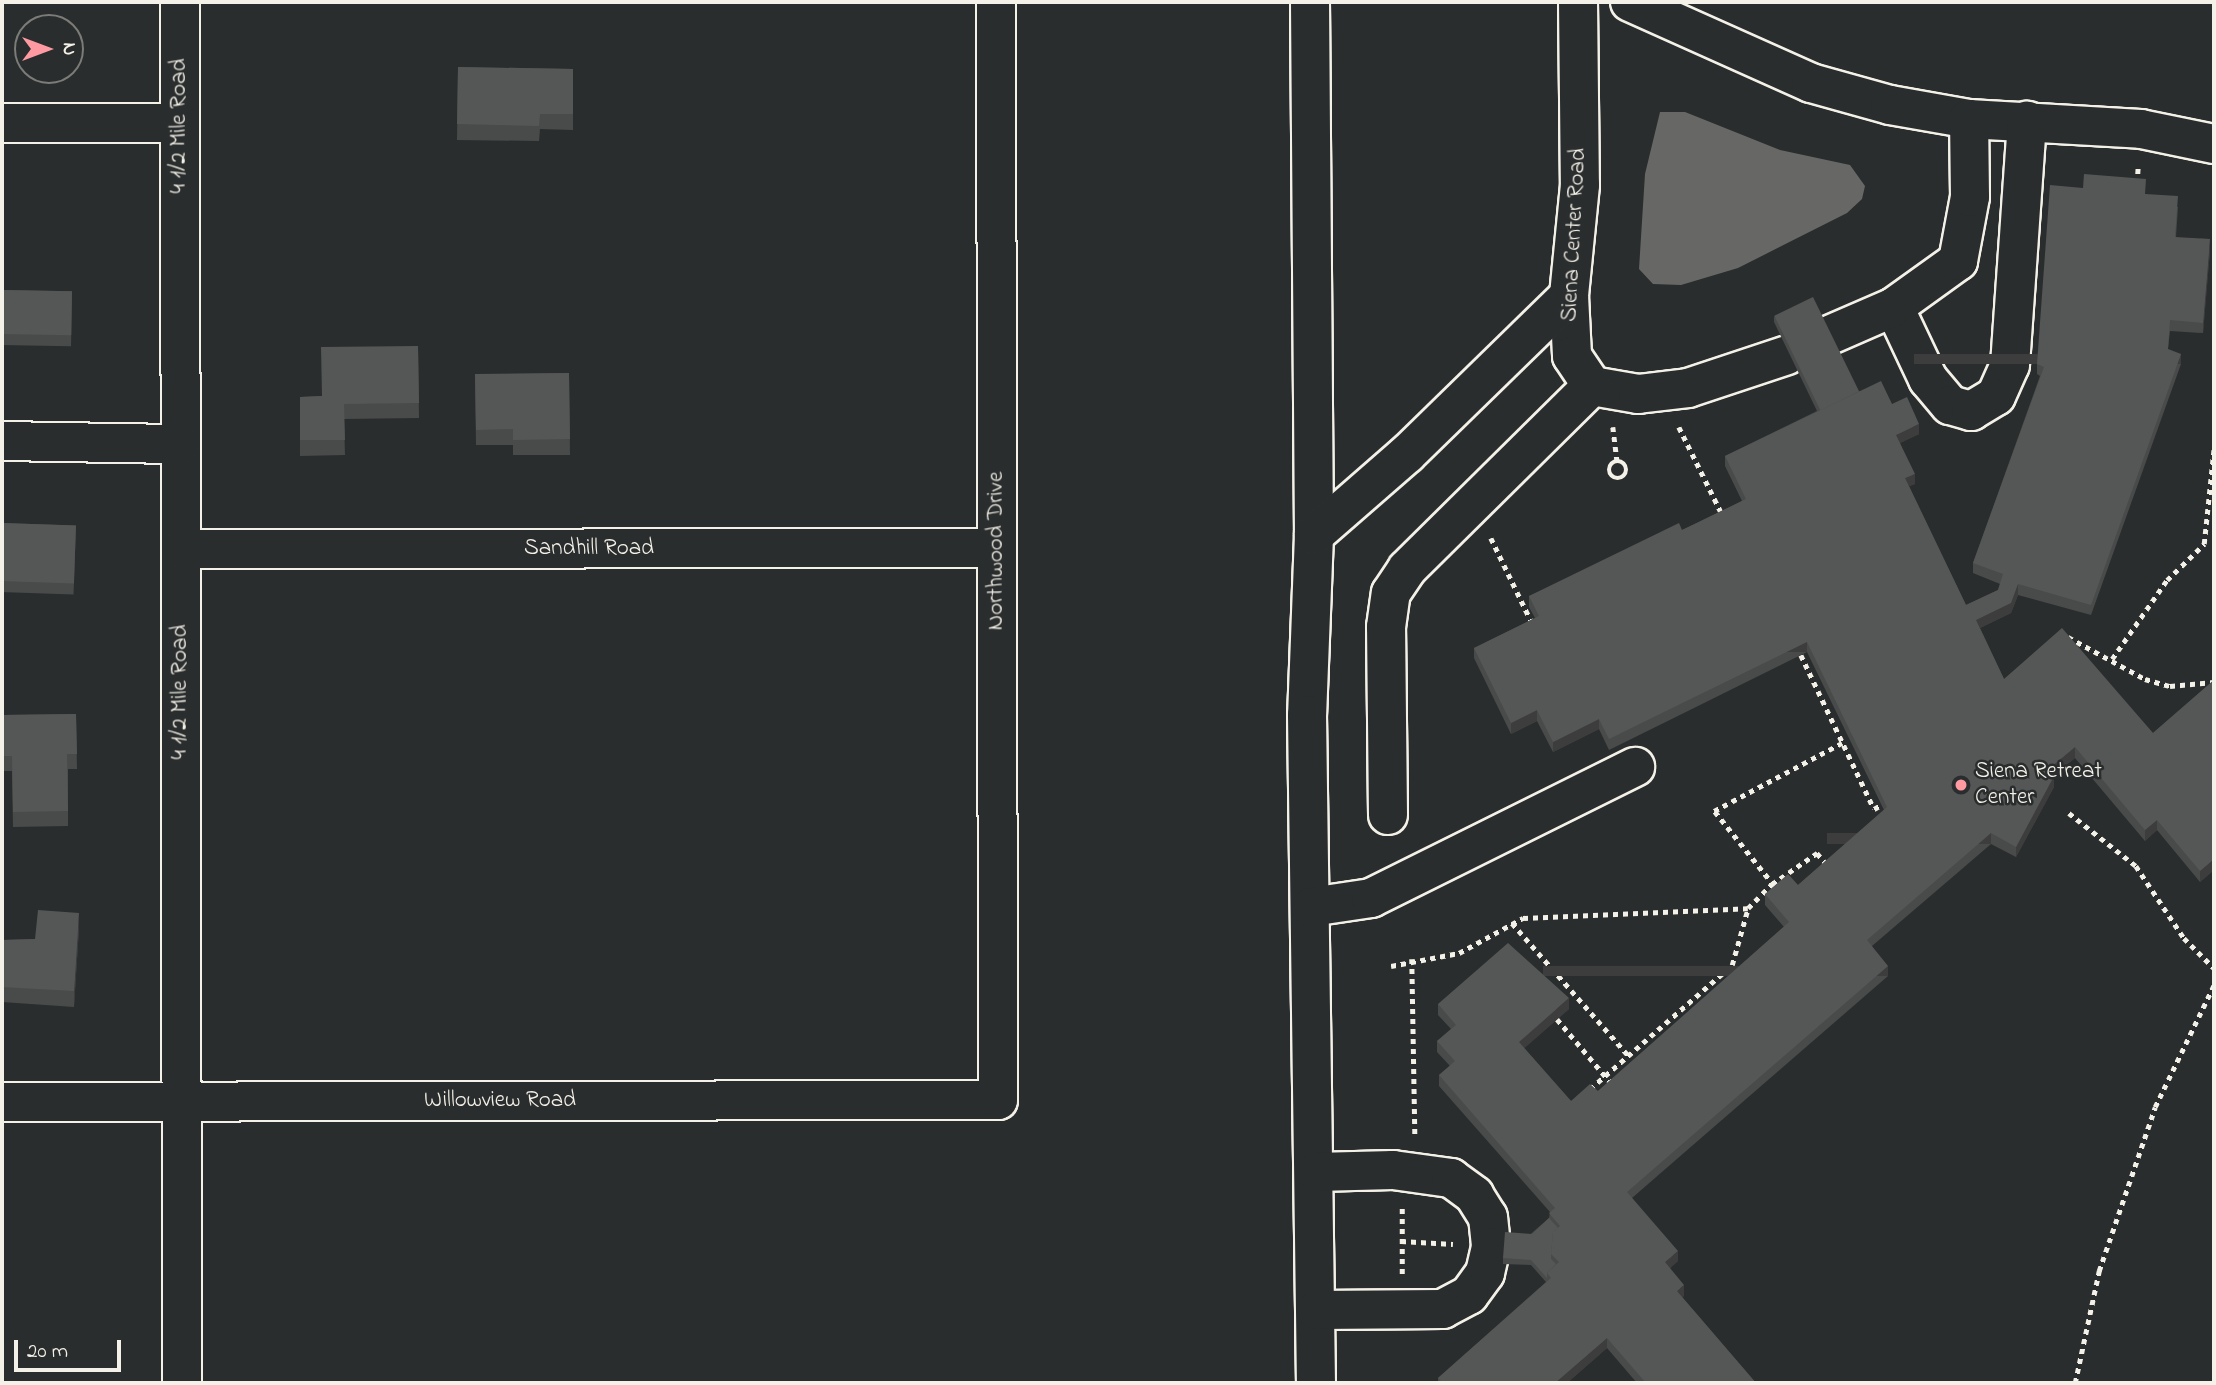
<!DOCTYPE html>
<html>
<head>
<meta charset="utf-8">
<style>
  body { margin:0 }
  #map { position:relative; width:2216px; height:1385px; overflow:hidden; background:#2a2d2e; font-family:"Indie Flower",sans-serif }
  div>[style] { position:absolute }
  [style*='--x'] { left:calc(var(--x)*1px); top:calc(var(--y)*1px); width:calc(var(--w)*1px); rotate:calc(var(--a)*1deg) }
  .water>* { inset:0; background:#676866 }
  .path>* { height:4.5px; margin-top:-2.25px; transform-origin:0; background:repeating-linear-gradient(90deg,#f4f1e8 0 5px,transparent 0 10px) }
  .path>.ring { margin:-2.25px; padding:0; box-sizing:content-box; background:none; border:4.5px solid #f4f1e8; border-radius:50% }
  .roads { filter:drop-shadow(2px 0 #f4f1e8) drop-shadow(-2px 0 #f4f1e8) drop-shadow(0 2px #f4f1e8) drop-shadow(0 -2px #f4f1e8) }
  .minor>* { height:38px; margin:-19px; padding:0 19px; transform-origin:19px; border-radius:19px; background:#2a2d2e }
  .wall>* { inset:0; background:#494b4a; transform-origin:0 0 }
  .shaded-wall>* { inset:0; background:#3c3d3c; transform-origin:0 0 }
  .building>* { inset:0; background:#555756; transform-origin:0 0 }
  .dots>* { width:19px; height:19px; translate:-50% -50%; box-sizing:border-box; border:4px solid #2a2d2e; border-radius:50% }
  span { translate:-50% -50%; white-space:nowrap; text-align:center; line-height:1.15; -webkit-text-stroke:5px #2a2d2e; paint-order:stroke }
  .street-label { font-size:23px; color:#f4f1e8 }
  .poi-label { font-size:23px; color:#f4f1e8 }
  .left { translate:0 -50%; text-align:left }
  .frame { position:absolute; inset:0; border:4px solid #f4f1e8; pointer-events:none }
  .north { position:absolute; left:14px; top:14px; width:70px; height:70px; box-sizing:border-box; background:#2a2d2e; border:2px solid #7b7b78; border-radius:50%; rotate:90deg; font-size:19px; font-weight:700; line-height:28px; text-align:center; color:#f4f1e8 }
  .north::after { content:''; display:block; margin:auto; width:24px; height:32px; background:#ff9aa2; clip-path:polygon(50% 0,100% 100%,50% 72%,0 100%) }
  .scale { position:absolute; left:14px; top:1340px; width:107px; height:32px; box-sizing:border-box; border:4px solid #f4f1e8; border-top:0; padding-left:9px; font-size:21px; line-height:24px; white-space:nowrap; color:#f4f1e8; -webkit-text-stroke:5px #2a2d2e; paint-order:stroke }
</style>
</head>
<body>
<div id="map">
  <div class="water">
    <i style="clip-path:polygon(1660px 112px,1685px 112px,1780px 150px,1850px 165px,1865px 186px,1862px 199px,1847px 213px,1738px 268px,1681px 285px,1653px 284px,1639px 269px,1645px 174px)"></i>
  </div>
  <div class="path">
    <i style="--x:2137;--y:184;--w:19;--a:-87"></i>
    <i style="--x:1613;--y:427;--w:34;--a:83"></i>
    <i style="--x:1679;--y:427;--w:99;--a:63.7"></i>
    <i class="ring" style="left:1609px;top:461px;width:13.5px;height:13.5px"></i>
    <i style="--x:1491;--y:538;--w:97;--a:64.2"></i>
    <i style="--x:2068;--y:637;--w:88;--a:28.6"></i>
    <i style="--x:2145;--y:679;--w:26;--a:16"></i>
    <i style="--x:2170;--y:686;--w:44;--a:-5.2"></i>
    <i style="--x:1801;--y:655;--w:170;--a:64.6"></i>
    <i style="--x:1874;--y:809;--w:8;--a:-30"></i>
    <i style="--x:2112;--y:659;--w:96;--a:-55.2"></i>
    <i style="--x:2167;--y:580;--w:52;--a:-44.2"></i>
    <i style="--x:2204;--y:544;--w:98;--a:-84.1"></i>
    <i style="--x:2069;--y:813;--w:85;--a:38.3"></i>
    <i style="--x:2136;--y:866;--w:87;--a:56.3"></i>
    <i style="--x:2184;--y:938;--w:42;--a:45"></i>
    <i style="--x:1774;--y:886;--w:96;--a:-128.7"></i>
    <i style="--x:1714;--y:811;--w:145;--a:-28"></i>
    <i style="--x:1512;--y:923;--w:177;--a:48.7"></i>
    <i style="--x:1412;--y:959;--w:177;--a:89"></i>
    <i style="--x:1391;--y:966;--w:69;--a:-10.8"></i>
    <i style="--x:1459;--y:953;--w:73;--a:-28.7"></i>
    <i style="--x:1523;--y:918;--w:225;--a:-2.5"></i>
    <i style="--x:1557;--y:1019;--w:85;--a:49.8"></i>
    <i style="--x:1590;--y:1089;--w:189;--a:-41.1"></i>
    <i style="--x:1732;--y:965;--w:59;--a:-74.3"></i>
    <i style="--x:1748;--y:908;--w:34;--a:-45"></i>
    <i style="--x:1772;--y:884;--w:55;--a:-34.6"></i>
    <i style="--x:1817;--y:853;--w:17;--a:50"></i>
    <i style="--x:1401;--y:1241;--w:52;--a:3.3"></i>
    <i style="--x:1402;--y:1274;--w:68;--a:-90"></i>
    <i style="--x:2075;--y:1383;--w:115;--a:-77.9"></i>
    <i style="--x:2099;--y:1271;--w:173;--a:-71.1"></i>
    <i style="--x:2155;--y:1107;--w:136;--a:-64.2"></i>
  </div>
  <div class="roads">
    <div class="minor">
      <i style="--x:180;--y:2;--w:1381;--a:89.92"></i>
      <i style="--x:1310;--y:2;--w:533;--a:89.57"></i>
      <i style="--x:1314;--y:535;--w:180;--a:92.2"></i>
      <i style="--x:1307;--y:715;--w:668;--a:89.23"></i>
      <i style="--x:1578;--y:2;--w:183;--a:89.4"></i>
      <i style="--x:1580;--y:185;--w:112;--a:95.7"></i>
      <i style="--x:1569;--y:296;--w:60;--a:87.1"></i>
      <i style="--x:1572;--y:356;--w:36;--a:56"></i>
      <i style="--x:1592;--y:386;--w:47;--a:9.9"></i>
      <i style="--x:1638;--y:394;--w:50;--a:-6.8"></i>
      <i style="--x:1688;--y:388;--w:104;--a:-18.4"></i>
      <i style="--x:1630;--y:2;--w:198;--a:24.1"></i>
      <i style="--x:1811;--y:83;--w:82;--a:15.6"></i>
      <i style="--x:1890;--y:105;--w:80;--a:10"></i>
      <i style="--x:1969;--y:119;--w:172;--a:3.3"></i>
      <i style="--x:2141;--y:129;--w:75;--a:11.6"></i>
      <i style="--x:2;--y:123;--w:178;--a:0"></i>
      <i style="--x:1894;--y:307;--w:80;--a:64.7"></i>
      <i style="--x:1928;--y:379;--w:34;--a:50"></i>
      <i style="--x:1950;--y:405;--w:22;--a:16"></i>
      <i style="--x:1971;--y:411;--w:29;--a:-31"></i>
      <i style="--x:1996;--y:396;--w:34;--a:-66"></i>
      <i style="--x:2010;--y:365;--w:245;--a:-86"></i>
      <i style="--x:1832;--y:334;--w:68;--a:-23.5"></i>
      <i style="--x:1894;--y:307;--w:79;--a:-35.7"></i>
      <i style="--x:1958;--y:261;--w:65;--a:-79.4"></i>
      <i style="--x:1970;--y:197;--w:78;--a:-90.7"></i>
      <i style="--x:2;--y:441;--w:178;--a:1"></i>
      <i style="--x:1314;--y:535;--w:123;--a:-41.1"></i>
      <i style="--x:1407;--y:454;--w:226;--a:-44.3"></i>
      <i style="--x:181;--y:549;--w:816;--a:-0.07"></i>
      <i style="--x:1388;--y:815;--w:188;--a:-90.6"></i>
      <i style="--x:1386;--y:627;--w:34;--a:-82"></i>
      <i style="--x:1391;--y:593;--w:29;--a:-56"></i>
      <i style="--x:1407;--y:569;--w:260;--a:-44.7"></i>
      <i style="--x:1311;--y:907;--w:61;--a:-8.5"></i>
      <i style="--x:1371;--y:898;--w:295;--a:-26.4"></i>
      <i style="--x:2;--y:1102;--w:996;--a:-0.12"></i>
      <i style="--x:998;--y:1100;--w:1098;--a:-90.1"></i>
      <i style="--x:1316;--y:1172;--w:77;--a:-1.5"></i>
      <i style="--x:1393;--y:1170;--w:59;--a:7.9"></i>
      <i style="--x:1451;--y:1178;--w:29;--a:36"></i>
      <i style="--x:1474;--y:1195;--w:26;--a:58"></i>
      <i style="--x:1488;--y:1217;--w:30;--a:84"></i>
      <i style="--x:1491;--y:1247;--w:27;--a:103"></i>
      <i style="--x:1485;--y:1273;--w:27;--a:126"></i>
      <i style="--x:1469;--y:1295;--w:30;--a:152"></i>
      <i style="--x:1443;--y:1309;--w:127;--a:179.5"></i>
    </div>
  </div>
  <div class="wall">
    <i style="clip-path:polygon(458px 67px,573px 69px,573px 130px,540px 129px,539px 141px,457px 140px)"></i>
    <i style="clip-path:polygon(2146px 194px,2178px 207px,2176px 237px,2210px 250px,2203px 333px,2170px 331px,2168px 349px,2181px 364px,2091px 615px,2018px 595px,2011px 613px,1980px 628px,2004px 679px,2153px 733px,2214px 680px,2214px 870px,2200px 882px,2157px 830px,2145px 841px,2075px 758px,2053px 776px,2054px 787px,2016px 857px,1991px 844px,1872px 946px,1888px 976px,1632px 1198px,1678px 1261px,1670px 1268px,1684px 1296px,1682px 1297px,1756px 1383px,1637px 1383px,1607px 1348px,1567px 1383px,1438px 1383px,1438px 1378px,1546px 1282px,1531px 1265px,1503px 1264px,1503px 1258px,1549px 1218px,1550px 1212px,1439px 1086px,1439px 1075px,1450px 1066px,1437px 1052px,1437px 1041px,1451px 1029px,1438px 1015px,1438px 1004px,1569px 1009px,1524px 1048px,1571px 1101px,1598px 1091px,1784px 927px,1765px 905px,1765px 894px,1798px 885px,1884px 810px,1807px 652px,1609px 750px,1599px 729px,1553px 752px,1537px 721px,1511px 734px,1474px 658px,1474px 648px,1535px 618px,1529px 607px,1529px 596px,1682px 530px,1742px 501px,1725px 466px,1725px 456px,1817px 411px,1774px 322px,1774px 316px,1859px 391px,1892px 404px,1919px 434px,1900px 443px,1915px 484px,1909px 486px,1966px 605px,1998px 590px,2000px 584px,1973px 573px,1973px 563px,2040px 376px,2037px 374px,2037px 364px)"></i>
    <i style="left:2px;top:290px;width:70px;height:55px;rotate:1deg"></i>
    <i style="clip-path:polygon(418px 346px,419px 418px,344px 419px,345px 455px,300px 456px,300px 397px,322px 396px)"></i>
    <i style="clip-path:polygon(569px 373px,570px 455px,513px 455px,513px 445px,476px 445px,475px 374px)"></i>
    <i style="left:2px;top:523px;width:74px;height:69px;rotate:2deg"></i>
    <i style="clip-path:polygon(76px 714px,77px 769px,68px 769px,68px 826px,13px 827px,12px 771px,2px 771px,2px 715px)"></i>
    <i style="clip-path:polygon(79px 928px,74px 1007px,2px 1002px,2px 940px,35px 939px)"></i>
  </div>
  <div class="shaded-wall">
    <i style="clip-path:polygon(2210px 239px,2210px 250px,2203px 333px,2203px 323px)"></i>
    <i style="left:2181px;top:354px;width:10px;height:267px;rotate:90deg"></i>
    <i style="clip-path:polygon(1919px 424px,1919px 434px,1896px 445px,1896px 435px)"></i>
    <i style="clip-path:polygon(1915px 474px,1915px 484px,1905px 488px,1905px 478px)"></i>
    <i style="clip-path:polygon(2018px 584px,2018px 595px,2011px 613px,1976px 630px,1976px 620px)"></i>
    <i style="left:1807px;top:642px;width:10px;height:220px;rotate:90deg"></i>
    <i style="clip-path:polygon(1537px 710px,1537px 721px,1511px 734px,1511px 723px)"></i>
    <i style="clip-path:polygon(1599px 719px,1599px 729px,1553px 752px,1553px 742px)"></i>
    <i style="clip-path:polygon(2075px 747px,2075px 758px,2045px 782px,2045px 772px)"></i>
    <i style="clip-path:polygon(2054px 776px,2054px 787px,2016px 857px,2016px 847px)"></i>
    <i style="clip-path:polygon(2157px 820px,2157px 830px,2145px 841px,2145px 830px)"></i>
    <i style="left:1991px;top:833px;width:11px;height:164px;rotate:90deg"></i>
    <i style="clip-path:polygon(2214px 859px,2214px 870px,2200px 882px,2200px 871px)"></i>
    <i style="clip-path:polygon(79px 913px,79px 928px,74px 1007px,74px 991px)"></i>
    <i style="left:1888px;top:966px;width:10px;height:345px;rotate:90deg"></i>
    <i style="clip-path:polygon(1569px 998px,1569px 1009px,1519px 1053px,1519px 1042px)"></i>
    <i style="clip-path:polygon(1678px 1251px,1678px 1261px,1665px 1273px,1665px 1262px)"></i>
    <i style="clip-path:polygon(1684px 1285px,1684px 1296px,1677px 1302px,1677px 1291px)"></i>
    <i style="clip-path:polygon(1607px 1338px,1607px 1348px,1567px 1383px,1555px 1383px)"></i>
  </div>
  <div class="building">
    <i style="clip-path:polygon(458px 67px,573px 69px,573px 114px,540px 114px,539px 126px,457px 124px)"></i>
    <i style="clip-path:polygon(2084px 174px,2146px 179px,2145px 194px,2178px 196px,2175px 237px,2210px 239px,2203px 323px,2170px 320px,2168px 349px,2181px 354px,2091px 605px,2018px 584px,2011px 603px,1976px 620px,2004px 679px,2062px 628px,2153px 733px,2214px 680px,2214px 859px,2200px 871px,2157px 820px,2145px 830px,2075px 747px,2045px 772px,2054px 776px,2016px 847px,1991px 833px,1867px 940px,1888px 966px,1627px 1192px,1678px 1251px,1665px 1262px,1684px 1285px,1677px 1291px,1756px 1383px,1646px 1383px,1607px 1338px,1555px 1383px,1443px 1383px,1438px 1378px,1551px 1278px,1547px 1273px,1559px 1262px,1551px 1254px,1553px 1232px,1560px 1226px,1549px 1213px,1555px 1208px,1439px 1075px,1455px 1061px,1437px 1041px,1456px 1025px,1438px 1004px,1508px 943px,1569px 998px,1519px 1042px,1571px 1101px,1590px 1084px,1598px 1091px,1789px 922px,1765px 894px,1788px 874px,1798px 885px,1887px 807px,1807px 642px,1609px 739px,1599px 719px,1553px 742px,1537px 710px,1511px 723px,1474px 648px,1539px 616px,1529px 596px,1679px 523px,1682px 530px,1746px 499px,1725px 456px,1881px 381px,1892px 404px,1907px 397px,1919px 424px,1896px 435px,1915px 474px,1905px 478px,1966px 605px,1998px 590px,2003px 574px,1973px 563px,2044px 367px,2037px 364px,2050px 185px,2083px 188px)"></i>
    <i style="left:2px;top:290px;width:70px;height:44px;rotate:1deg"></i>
    <i style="left:1813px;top:297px;width:105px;height:43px;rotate:64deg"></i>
    <i style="clip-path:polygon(418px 346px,419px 403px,344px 404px,345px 440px,300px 440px,300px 397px,322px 396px,321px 347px)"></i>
    <i style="clip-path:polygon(569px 373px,570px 439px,513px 440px,513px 429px,476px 430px,475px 374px)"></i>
    <i style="left:2px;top:523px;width:74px;height:58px;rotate:2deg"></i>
    <i style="clip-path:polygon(76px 714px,77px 754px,67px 754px,68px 811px,13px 812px,12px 756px,2px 756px,2px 715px)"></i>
    <i style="clip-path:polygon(38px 910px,79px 913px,74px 991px,2px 987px,2px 940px,35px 939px)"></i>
    <i style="clip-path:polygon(1549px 1218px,1558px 1228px,1553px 1232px,1551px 1254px,1551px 1259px,1556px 1264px,1547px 1273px,1547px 1278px,1531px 1260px,1503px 1258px,1505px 1232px,1532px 1234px)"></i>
  </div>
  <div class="dots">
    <i style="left:1961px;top:785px;background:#ff9aa2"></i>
  </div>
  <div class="street-label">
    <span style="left:180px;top:126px;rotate:-90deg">4 1/2 Mile Road</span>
    <span style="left:1575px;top:235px;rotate:-87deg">Siena Center Road</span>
    <span style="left:589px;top:549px">Sandhill Road</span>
    <span style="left:997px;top:551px;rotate:-90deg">Northwood Drive</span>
    <span style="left:181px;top:692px;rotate:-90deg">4 1/2 Mile Road</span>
    <span style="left:500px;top:1101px">Willowview Road</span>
  </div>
  <div class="poi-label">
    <span class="left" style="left:1975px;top:785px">Siena Retreat<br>Center</span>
  </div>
  <div class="frame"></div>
  <div class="north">N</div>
  <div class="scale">20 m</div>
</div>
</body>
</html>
